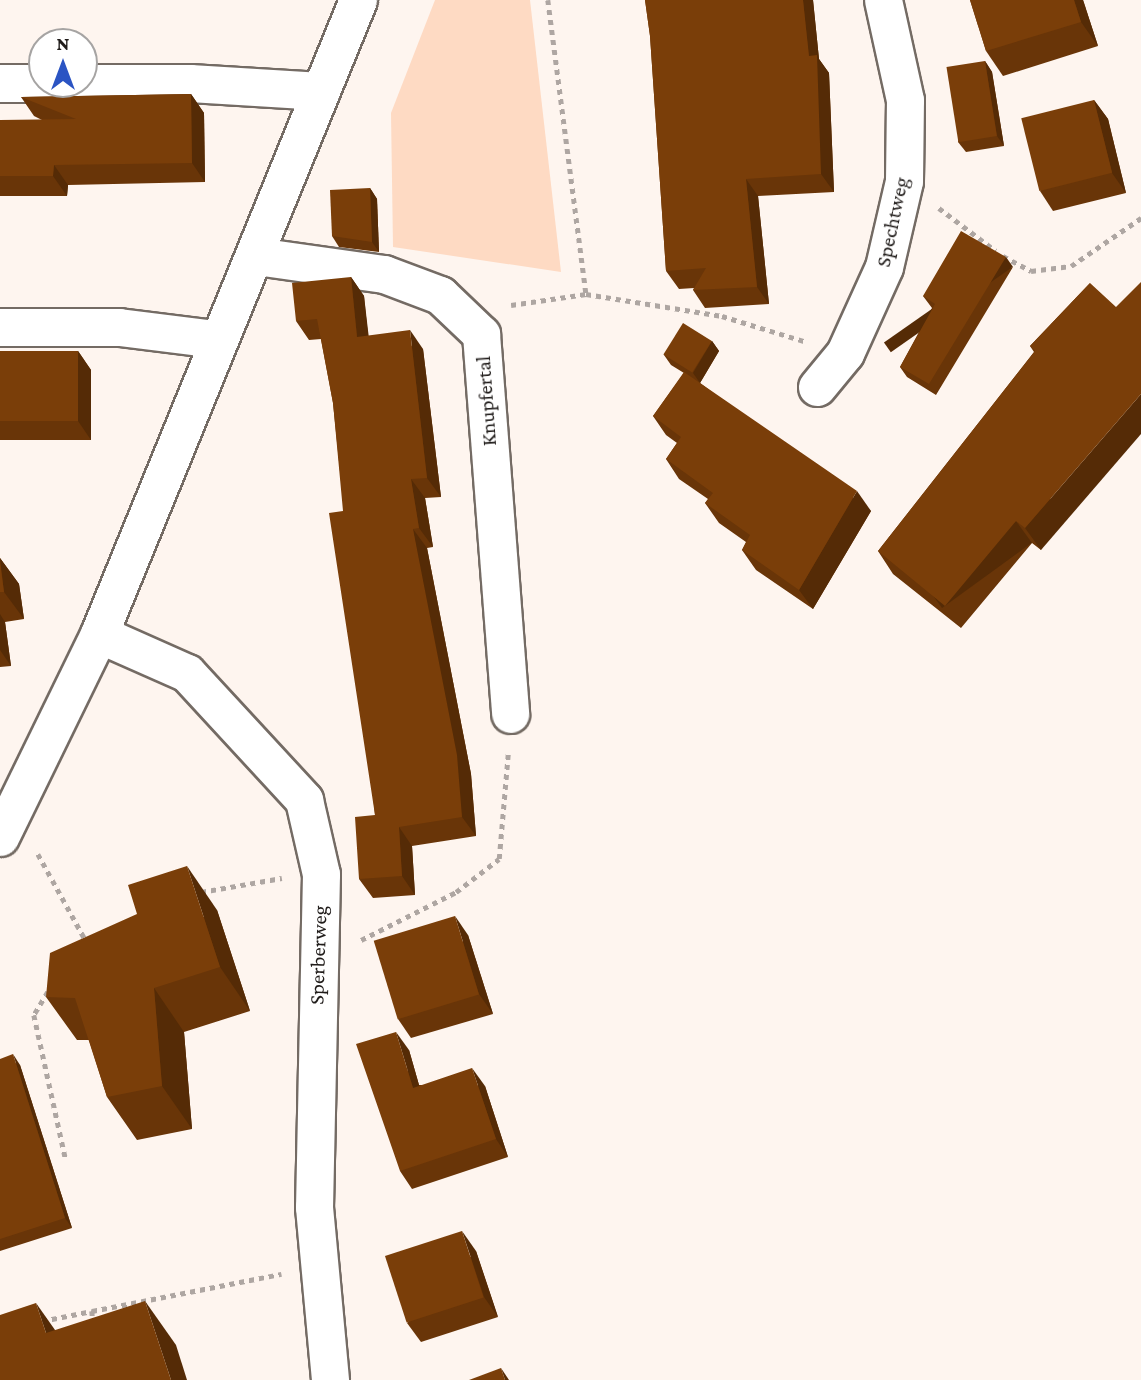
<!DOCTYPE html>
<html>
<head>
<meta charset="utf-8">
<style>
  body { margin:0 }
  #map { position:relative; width:1141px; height:1380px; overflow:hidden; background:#fef5ef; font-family:"Crimson Pro",serif }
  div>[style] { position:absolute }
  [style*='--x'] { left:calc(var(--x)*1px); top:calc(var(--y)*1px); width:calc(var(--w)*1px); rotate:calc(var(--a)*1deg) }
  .green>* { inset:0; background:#fedac3 }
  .path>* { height:4.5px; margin-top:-2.25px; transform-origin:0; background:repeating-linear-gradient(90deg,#aea6a2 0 5px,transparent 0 10px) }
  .roads { filter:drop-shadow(2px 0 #746b64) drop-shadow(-2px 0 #746b64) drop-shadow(0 2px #746b64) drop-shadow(0 -2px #746b64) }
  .street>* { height:37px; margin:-18.5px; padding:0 18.5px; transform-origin:18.5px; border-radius:18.5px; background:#fff }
  .wall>* { inset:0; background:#693508 }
  .shaded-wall>* { inset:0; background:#552b06; transform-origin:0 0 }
  .building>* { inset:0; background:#7a3e09; transform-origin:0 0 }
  span { translate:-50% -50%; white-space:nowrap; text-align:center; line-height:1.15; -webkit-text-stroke:7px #fff; paint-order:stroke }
  .street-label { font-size:21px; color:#201c1a }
  .north { position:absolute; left:28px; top:28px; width:70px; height:70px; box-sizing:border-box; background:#fff; border:2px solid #a6a4a3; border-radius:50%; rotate:0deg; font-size:19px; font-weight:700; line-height:28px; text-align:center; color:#201c1a }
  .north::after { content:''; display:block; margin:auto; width:24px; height:32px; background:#2b54c3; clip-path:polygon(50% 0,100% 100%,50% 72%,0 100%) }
</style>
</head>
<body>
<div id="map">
  <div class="green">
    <i style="clip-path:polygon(435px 0,530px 0,561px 272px,393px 247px,391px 113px)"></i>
  </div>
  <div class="path">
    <i style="--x:548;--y:0;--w:296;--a:82.6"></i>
    <i style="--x:939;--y:208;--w:71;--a:37"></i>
    <i style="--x:1003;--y:256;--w:32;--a:28"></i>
    <i style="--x:1031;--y:271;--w:40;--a:-7.1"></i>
    <i style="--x:1071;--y:266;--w:85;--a:-34.4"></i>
    <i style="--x:511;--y:305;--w:76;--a:-8.3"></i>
    <i style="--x:586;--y:294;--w:138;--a:9.2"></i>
    <i style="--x:722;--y:316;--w:86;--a:17"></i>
    <i style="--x:38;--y:854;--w:99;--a:61.1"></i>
    <i style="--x:201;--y:892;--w:82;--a:-9.8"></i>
    <i style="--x:361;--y:940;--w:106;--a:-26.8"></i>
    <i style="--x:456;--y:892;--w:54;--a:-37.5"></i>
    <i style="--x:499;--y:859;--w:106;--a:-85.1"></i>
    <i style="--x:48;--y:992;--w:27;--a:121"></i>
    <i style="--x:34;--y:1015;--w:148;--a:77.6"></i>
    <i style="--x:92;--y:1311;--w:193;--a:-11.1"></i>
    <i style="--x:42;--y:1321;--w:51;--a:-11.3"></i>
    <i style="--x:92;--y:1311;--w:11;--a:85"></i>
  </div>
  <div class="roads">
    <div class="street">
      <i style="--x:0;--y:83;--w:190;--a:0"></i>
      <i style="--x:190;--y:83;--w:131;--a:3.5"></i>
      <i style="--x:256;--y:256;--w:129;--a:8"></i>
      <i style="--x:384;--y:274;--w:60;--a:20.6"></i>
      <i style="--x:440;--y:295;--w:57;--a:43.6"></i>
      <i style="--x:481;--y:334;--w:381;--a:85.6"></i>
      <i style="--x:0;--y:327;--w:119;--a:0"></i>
      <i style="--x:119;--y:327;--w:97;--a:7.1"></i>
      <i style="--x:817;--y:387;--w:44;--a:-50.5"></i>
      <i style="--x:845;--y:353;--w:94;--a:-65.6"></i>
      <i style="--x:884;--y:267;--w:88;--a:-76.9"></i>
      <i style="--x:904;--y:181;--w:81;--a:-89.3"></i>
      <i style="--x:905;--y:100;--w:102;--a:-102.4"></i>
      <i style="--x:99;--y:634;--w:96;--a:23.9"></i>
      <i style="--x:187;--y:673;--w:173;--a:47.3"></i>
      <i style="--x:304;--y:800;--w:76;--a:77.1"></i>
      <i style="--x:321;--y:874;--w:333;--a:91.2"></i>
      <i style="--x:314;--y:1207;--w:174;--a:84.7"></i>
      <i style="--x:0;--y:837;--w:226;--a:-64"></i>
      <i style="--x:99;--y:634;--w:685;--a:-67.78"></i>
    </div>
  </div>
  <div class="wall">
    <i style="clip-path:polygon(645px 0,813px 0,819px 59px,829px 73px,834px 192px,758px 196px,769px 304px,705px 308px,693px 290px,694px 288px,679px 289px,666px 271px,650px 36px)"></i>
    <i style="clip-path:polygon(970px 0,1083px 0,1098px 46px,1003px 76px,986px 51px)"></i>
    <i style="clip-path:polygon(985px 61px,992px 72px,1004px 146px,966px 152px,958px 142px)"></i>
    <i style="clip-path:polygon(191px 94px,204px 113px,205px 182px,68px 185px,67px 196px,0 196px,0 120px,42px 120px,34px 116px,21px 97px)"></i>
    <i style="clip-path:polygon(1094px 100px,1108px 119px,1126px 193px,1053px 211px,1040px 191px)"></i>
    <i style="clip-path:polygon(370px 188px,377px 199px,379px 252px,339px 247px,332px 236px)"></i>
    <i style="clip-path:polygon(1013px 267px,936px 395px,907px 377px,900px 367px,932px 308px,923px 296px)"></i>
    <i style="clip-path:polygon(351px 277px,364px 296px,368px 336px,423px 349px,441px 497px,425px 498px,433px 547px,427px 548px,471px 774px,476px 836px,412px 846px,415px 895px,373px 898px,359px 879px,375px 815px,333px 403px,321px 339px,309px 340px,296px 321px)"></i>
    <i style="clip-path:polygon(1090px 283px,1041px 550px,1032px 543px,961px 628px,893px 574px,878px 551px,1034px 352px,1030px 346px)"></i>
    <i style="clip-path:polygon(712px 341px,719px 351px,700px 383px,871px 511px,813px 609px,756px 570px,742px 550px,746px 542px,719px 523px,705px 503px,708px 499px,679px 479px,666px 459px,677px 443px,666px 435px,653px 416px,684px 373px,671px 365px,664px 355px)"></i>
    <i style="clip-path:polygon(0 351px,78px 351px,91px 370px,91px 440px,0 440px)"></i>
    <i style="clip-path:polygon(0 558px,19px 584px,24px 619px,5px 622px,11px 666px,0 667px)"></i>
    <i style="clip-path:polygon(217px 910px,250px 1011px,184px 1032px,192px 1129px,137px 1140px,107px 1097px,89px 1040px,77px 1040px,46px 997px)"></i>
    <i style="clip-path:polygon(468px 935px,493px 1014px,411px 1038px,398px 1019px)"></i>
    <i style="clip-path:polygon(409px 1050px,419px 1085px,485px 1086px,508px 1157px,412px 1189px,400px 1171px)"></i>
    <i style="clip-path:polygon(0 1059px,20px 1065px,72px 1228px,0 1251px)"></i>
    <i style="clip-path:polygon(476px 1251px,498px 1317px,421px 1342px,407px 1323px)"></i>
  </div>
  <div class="shaded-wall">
    <i style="clip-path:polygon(803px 0,813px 0,819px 59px,829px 73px,834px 192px,821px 174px)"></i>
    <i style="clip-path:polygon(1074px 0,1083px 0,1098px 46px,1081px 22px)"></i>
    <i style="clip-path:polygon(985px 61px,992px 72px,1004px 146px,997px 136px)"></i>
    <i style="clip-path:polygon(191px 94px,204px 113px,205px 182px,192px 163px)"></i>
    <i style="clip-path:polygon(1094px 100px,1108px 119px,1126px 193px,1112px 173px)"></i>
    <i style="clip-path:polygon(54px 165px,68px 185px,67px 196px,53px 176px)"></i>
    <i style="clip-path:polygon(746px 179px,758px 196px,769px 304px,757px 287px)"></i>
    <i style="clip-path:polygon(370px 188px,377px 199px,379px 252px,372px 242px)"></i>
    <i style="left:1006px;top:257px;width:12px;height:149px;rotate:55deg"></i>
    <i style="clip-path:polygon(351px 277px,364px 296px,371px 356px,357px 337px)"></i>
    <i style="clip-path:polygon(410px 330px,423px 349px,441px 497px,427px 478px)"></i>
    <i style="clip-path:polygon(712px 341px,719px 351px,700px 383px,693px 373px)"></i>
    <i style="clip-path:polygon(78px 351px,91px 370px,91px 440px,78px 421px)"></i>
    <i style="clip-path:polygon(1141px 394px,1141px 434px,1041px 550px,1025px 528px)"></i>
    <i style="clip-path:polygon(411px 479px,425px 498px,433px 547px,419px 528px)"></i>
    <i style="clip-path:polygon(857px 491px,871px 511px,813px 609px,799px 590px)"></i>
    <i style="left:1016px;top:521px;width:27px;height:111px;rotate:54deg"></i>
    <i style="clip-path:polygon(413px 529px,427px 548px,471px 774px,476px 836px,462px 817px)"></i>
    <i style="clip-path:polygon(0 558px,19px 584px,24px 619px,4px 592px)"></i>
    <i style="clip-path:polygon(0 614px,5px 622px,11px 666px,0 650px)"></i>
    <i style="clip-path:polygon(399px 827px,412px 846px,415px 895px,402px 876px)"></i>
    <i style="clip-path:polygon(187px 866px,217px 910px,250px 1011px,220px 967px)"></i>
    <i style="clip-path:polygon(455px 916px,468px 935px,493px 1014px,479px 994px)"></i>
    <i style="clip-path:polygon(154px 988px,184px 1032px,192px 1129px,162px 1086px)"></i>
    <i style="clip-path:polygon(396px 1032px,409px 1050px,425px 1106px,413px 1088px)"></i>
    <i style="clip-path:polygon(13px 1054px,20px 1065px,72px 1228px,65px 1218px)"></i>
    <i style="clip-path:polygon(472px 1068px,485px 1086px,508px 1157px,496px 1139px)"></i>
    <i style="clip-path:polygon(462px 1231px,476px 1251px,498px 1317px,484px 1297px)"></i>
    <i style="clip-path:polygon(145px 1301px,176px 1345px,187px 1380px,171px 1380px)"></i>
    <i style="clip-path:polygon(36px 1303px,67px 1347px,46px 1333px)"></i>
    <i style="clip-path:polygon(501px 1368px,509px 1380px,505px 1380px)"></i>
  </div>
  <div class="building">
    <i style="clip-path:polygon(645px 0,803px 0,809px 56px,817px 55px,821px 174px,746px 179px,757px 287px,693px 290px,706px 268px,666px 271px,650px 36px)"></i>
    <i style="clip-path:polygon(970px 0,1074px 0,1081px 22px,986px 51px)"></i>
    <i style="left:985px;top:61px;width:76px;height:39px;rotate:81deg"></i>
    <i style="clip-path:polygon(191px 94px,192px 163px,54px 165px,53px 176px,0 176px,0 120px,76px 119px,21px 97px)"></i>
    <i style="left:1094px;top:100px;width:75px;height:75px;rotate:76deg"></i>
    <i style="clip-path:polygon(370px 188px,372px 242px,332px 236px,330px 190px)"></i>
    <i style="clip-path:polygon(961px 231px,1006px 257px,929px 384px,900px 367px,935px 304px,923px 296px)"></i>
    <i style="clip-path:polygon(351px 277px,357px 337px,410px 330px,427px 478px,411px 479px,419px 528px,413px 529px,457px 755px,462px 817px,399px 827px,402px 876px,359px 879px,355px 817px,375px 815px,329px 513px,343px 511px,333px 403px,317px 319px,296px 321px,292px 283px)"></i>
    <i style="clip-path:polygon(1141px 282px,1141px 394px,1025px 528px,1016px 521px,945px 606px,878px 551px,1035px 351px,1030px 346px,1090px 283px,1116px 307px)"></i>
    <i style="left:683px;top:323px;width:34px;height:37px;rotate:32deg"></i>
    <i style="left:0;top:351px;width:78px;height:70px"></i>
    <i style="clip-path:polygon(684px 372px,857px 491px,799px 590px,742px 550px,750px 535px,705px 503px,713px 493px,666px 459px,681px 437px,653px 416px)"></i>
    <i style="clip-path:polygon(0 562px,4px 592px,0 592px)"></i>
    <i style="clip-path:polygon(187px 866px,220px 967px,154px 988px,162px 1086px,107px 1097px,75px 998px,46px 997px,50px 953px,137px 914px,128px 885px)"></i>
    <i style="left:455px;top:916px;width:82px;height:85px;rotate:73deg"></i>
    <i style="clip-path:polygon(396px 1032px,413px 1088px,472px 1068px,496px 1139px,400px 1171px,356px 1044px)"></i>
    <i style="clip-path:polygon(13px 1054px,65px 1218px,0 1239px,0 1059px)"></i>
    <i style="left:462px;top:1231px;width:70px;height:81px;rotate:72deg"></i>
    <i style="clip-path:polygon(145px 1301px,171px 1380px,0 1380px,0 1315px,36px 1303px,46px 1333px)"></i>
    <i style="clip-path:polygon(501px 1368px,505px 1380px,469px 1380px)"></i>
  </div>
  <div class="street-label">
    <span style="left:892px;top:222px;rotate:-78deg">Spechtweg</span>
    <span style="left:486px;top:401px;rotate:-94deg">Knupfertal</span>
    <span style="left:318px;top:955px;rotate:-88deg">Sperberweg</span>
  </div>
  <div class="north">N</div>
</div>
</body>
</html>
